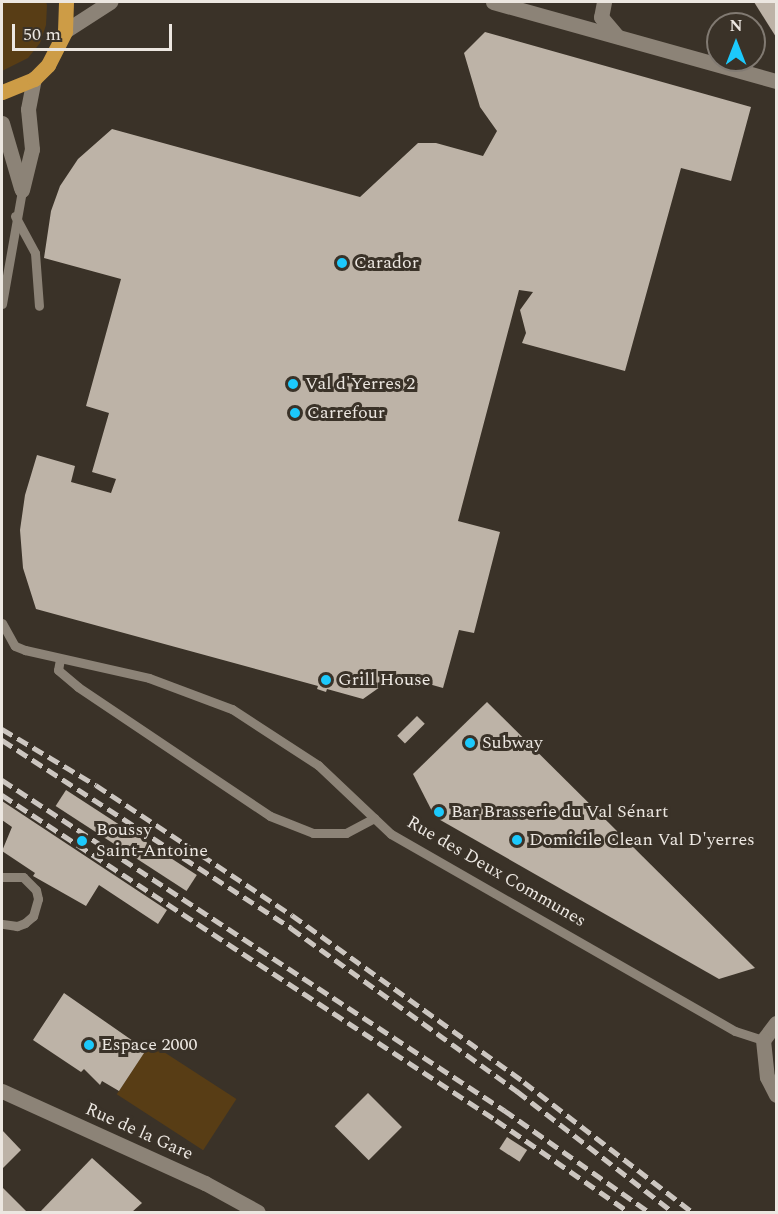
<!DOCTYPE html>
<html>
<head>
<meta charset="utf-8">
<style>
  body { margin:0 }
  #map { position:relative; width:778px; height:1214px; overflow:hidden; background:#3a3228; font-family:Spectral,serif }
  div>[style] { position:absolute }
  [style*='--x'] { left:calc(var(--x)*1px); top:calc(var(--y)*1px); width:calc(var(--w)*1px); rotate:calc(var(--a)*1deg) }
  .green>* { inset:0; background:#583d15; transform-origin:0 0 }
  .building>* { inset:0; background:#bdb3a7; transform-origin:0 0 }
  .service>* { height:9px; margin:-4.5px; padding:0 4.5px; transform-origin:4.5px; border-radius:4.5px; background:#8c8377 }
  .minor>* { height:15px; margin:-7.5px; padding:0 7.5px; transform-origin:7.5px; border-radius:7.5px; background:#8c8377 }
  .secondary>* { height:15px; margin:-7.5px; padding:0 7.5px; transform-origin:7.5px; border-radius:7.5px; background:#8c8377 }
  .primary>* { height:15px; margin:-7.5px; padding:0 7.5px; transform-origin:7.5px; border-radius:7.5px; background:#cd9c46 }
  .rail>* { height:4.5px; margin-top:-2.25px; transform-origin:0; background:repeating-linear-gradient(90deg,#ccc6c0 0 12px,transparent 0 18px) }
  .dots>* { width:16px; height:16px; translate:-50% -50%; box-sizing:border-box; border:3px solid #3a3228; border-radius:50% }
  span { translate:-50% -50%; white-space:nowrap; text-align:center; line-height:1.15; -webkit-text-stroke:6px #3a3228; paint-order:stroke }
  .poi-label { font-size:18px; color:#ece7e1 }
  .left { translate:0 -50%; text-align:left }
  .street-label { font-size:18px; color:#ece7e1 }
  .frame { position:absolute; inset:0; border:3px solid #ece7e1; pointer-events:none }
  .north { position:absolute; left:706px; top:12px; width:60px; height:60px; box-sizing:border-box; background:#3a3228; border:2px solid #817a72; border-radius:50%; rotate:0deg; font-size:16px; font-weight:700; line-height:24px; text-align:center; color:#ece7e1 }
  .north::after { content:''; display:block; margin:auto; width:21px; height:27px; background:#1cc9fc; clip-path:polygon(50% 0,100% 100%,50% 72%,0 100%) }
  .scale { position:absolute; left:12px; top:24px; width:160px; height:27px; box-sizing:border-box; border:3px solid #ece7e1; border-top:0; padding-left:8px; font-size:18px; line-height:21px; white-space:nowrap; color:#ece7e1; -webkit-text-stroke:4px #3a3228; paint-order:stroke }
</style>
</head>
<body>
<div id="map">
  <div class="green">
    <i style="clip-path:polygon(2px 2px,46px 2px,47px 5px,46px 25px,40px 43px,28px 58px,2px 71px)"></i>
    <i style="left:150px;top:1043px;width:103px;height:61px;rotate:33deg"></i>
  </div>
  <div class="building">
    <i style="clip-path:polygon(754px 2px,776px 2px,776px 37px)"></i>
    <i style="clip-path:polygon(485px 32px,751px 107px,731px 181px,681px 168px,625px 371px,522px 343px,526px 333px,520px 310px,533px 292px,519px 290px,458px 521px,500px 532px,474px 633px,459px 630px,443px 688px,397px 675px,363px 699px,327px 689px,326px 692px,317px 689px,318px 686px,36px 609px,23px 568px,20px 530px,25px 495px,37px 455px,75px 466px,71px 482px,111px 493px,116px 479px,92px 472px,109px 413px,86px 406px,121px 279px,44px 258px,51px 211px,60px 186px,78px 159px,112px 129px,360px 197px,418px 143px,436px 143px,483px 156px,497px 131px,480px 107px,464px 53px)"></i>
    <i style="clip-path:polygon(487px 702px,755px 968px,719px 979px,435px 817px,413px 774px)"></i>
    <i style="left:417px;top:716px;width:11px;height:28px;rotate:45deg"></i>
    <i style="left:66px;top:790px;width:156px;height:19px;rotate:33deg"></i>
    <i style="clip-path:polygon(2px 801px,167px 910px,158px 924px,99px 885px,86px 906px,33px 876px,35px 873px,2px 851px,12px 827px,2px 820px)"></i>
    <i style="clip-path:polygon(64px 993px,146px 1050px,119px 1091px,102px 1081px,100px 1085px,84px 1069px,81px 1072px,33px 1040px)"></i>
    <i style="left:368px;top:1093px;width:48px;height:47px;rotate:45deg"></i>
    <i style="clip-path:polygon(2px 1130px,21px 1150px,2px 1169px)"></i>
    <i style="left:507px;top:1137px;width:24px;height:14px;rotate:33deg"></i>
    <i style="clip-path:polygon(92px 1158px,142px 1203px,132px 1212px,40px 1212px)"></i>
    <i style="clip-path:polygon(2px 1187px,27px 1212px,2px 1212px)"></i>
  </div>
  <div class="service">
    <i style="--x:15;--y:216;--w:42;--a:61.6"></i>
    <i style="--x:35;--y:253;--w:53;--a:85.7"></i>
    <i style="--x:2;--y:304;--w:116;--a:-80"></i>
    <i style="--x:2;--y:623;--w:26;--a:61"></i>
    <i style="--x:15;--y:646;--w:11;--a:22"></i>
    <i style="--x:25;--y:650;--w:127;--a:12.7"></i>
    <i style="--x:149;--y:678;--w:89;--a:20.5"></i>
    <i style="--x:232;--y:709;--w:103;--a:33.1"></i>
    <i style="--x:318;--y:765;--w:100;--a:43.4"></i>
    <i style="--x:391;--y:834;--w:396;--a:29.8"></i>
    <i style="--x:735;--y:1031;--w:29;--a:18"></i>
    <i style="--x:60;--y:659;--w:11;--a:100"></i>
    <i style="--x:58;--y:670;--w:26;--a:40"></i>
    <i style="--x:78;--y:687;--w:231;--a:33.9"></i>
    <i style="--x:270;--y:816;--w:46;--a:21.6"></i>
    <i style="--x:313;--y:833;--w:33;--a:0"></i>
    <i style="--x:346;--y:833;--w:32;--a:-28"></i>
    <i style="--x:2;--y:877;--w:21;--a:0"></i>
    <i style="--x:23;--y:877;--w:18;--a:45"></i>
    <i style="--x:36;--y:890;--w:9;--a:77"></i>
    <i style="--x:38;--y:899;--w:18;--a:106"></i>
    <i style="--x:33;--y:916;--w:11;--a:139"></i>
    <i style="--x:25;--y:923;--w:9;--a:159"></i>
    <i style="--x:17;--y:926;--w:15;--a:-172"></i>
  </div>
  <div class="minor">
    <i style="--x:493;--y:2;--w:294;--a:15.6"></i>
    <i style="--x:604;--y:2;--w:15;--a:101"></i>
    <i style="--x:601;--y:17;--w:25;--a:50"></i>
    <i style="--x:2;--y:123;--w:68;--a:73.7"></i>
    <i style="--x:22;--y:190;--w:42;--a:-76.3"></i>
    <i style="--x:32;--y:149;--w:40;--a:-95.7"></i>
    <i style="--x:28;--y:109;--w:31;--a:-79"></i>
    <i style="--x:776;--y:1023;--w:21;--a:127"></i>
    <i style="--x:763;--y:1040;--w:37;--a:84"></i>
    <i style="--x:767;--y:1077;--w:20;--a:63"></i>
    <i style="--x:2;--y:1091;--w:223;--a:24.4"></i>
    <i style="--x:205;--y:1183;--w:60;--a:28.7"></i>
  </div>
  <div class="secondary">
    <i style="--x:65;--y:31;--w:54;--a:-32.8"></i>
  </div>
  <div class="primary">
    <i style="--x:2;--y:92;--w:35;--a:-22"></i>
    <i style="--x:34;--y:79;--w:20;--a:-45"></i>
    <i style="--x:48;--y:65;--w:38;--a:-63"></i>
    <i style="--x:65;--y:31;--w:29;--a:-88"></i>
  </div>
  <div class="rail">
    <i style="--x:2;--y:729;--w:109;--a:30.8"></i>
    <i style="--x:96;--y:785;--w:235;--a:33.6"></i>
    <i style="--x:292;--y:915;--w:286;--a:35.7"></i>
    <i style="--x:524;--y:1082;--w:212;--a:37.7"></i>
    <i style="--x:2;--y:740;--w:345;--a:33"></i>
    <i style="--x:291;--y:928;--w:279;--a:35.8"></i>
    <i style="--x:517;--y:1091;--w:197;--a:37.8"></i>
    <i style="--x:2;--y:780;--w:601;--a:33.32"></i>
    <i style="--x:504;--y:1110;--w:177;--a:35.1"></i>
    <i style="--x:2;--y:795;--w:591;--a:33.34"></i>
    <i style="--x:496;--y:1120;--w:162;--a:34.7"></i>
  </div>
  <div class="dots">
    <i style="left:342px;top:263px;background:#1cc9fc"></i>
    <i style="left:293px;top:384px;background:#1cc9fc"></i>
    <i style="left:295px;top:413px;background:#1cc9fc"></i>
    <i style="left:326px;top:680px;background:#1cc9fc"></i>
    <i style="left:470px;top:743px;background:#1cc9fc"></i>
    <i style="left:439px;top:812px;background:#1cc9fc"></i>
    <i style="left:517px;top:840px;background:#1cc9fc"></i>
    <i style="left:82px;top:841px;background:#1cc9fc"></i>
    <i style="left:89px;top:1045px;background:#1cc9fc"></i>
  </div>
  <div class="poi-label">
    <span class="left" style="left:354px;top:263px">Carador</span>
    <span class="left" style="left:305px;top:384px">Val d'Yerres 2</span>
    <span class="left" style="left:307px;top:413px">Carrefour</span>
    <span class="left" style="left:338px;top:680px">Grill House</span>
    <span class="left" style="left:482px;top:743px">Subway</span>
    <span class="left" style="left:451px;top:812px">Bar Brasserie du Val Sénart</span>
    <span class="left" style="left:96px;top:841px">Boussy<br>Saint-Antoine</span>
    <span class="left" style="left:529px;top:840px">Domicile Clean Val D'yerres</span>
    <span class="left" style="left:101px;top:1045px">Espace 2000</span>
  </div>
  <div class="street-label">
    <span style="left:496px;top:872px;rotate:30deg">Rue des Deux Communes</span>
    <span style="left:139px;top:1132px;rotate:24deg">Rue de la Gare</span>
  </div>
  <div class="frame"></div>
  <div class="north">N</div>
  <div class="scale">50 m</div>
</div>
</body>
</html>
